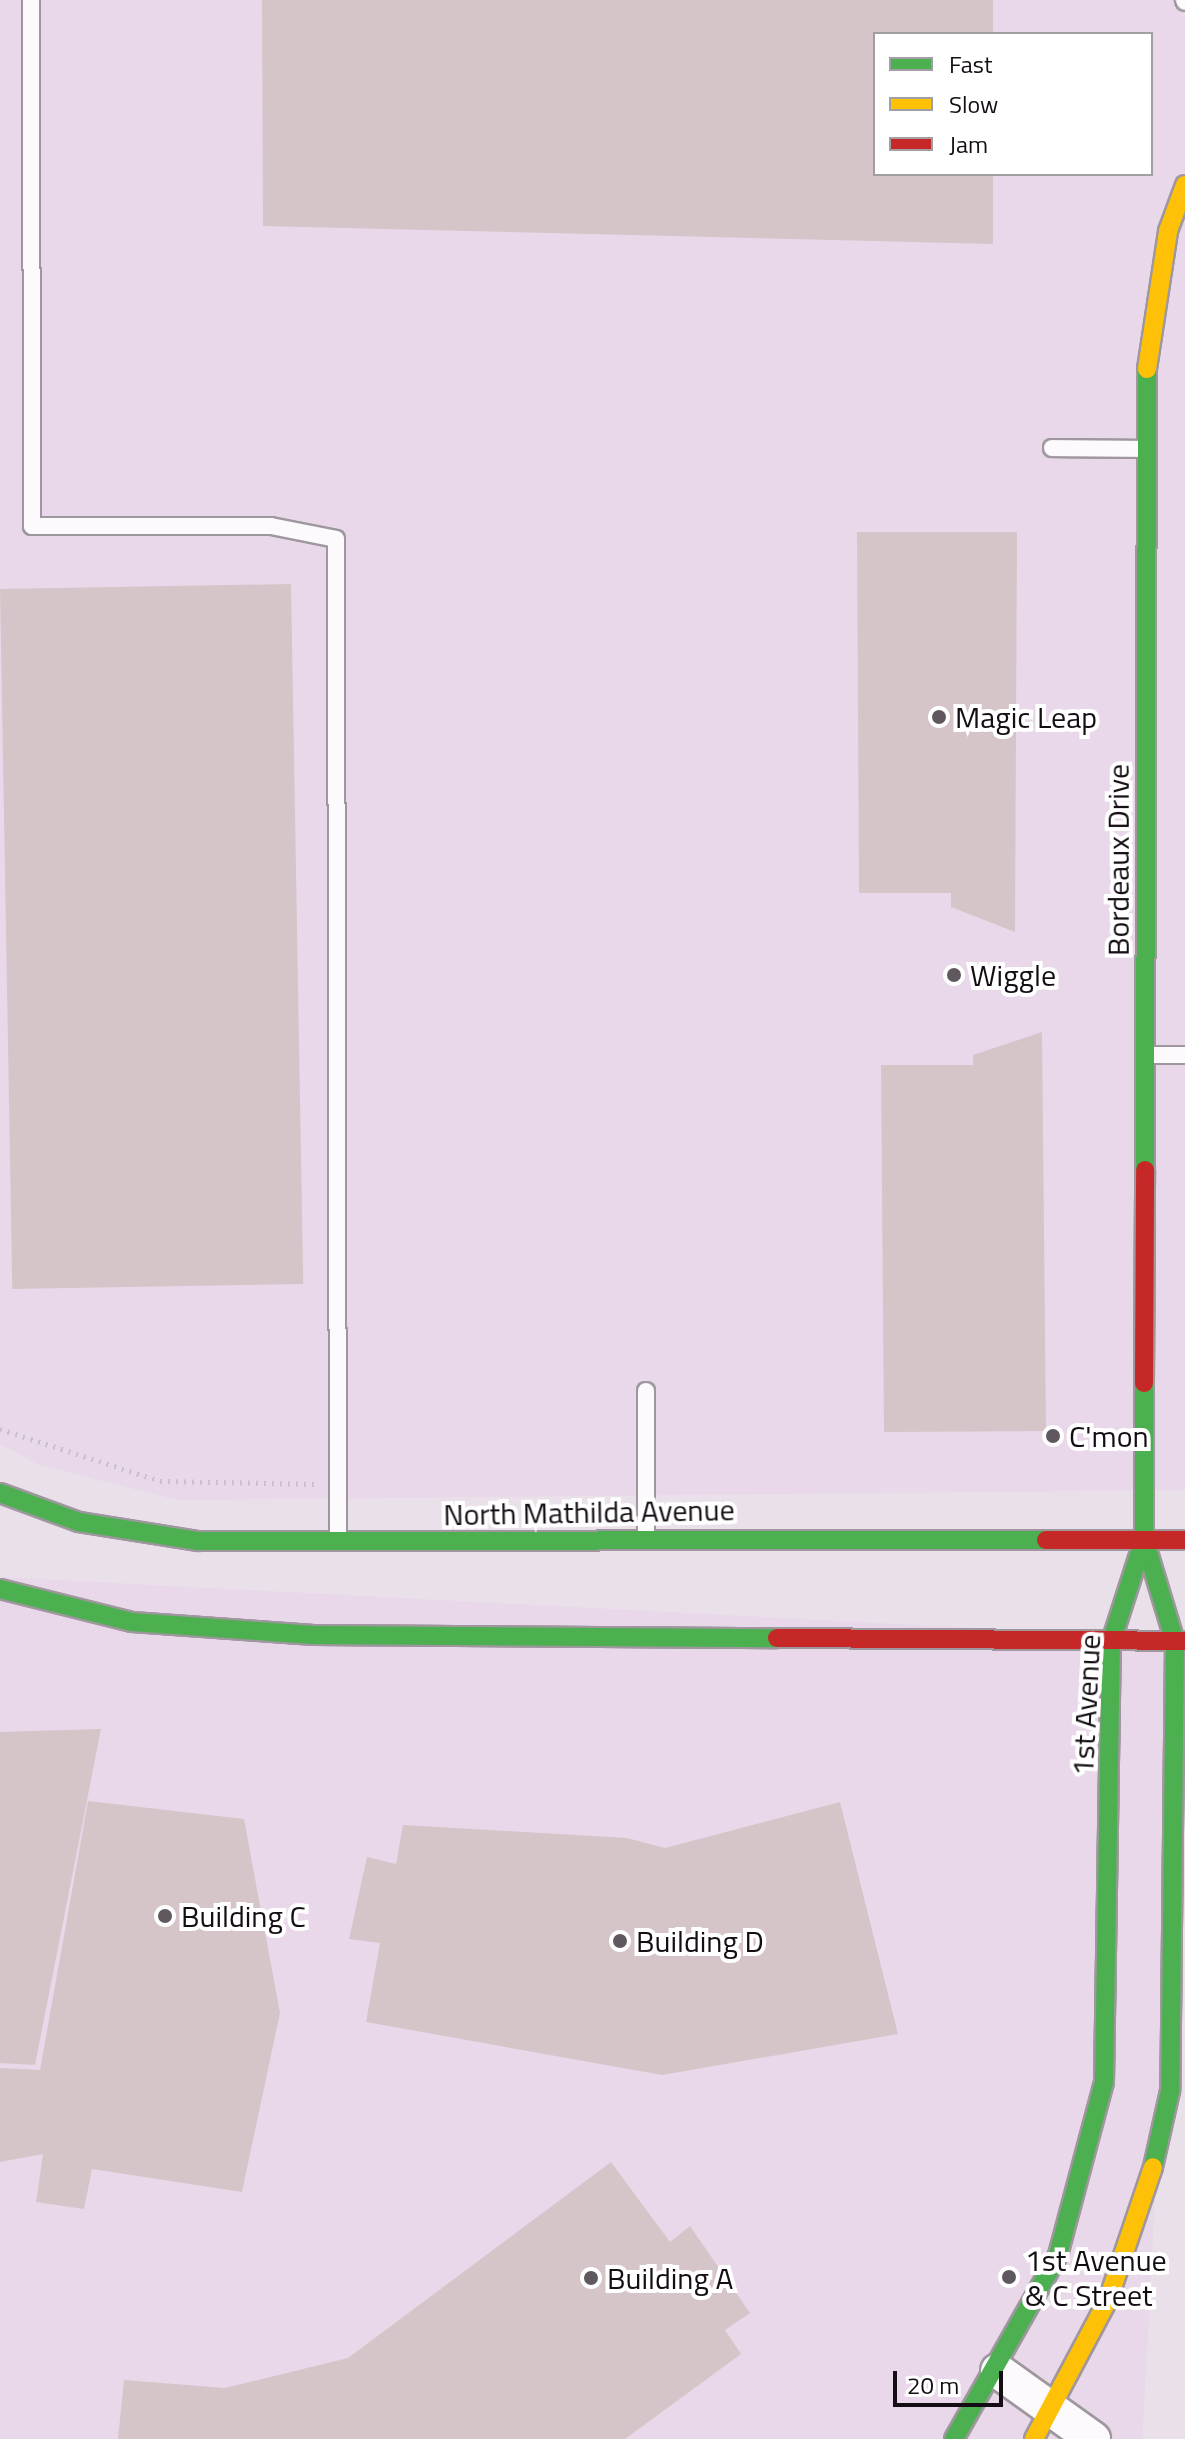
<!DOCTYPE html>
<html>
<head>
<meta charset="utf-8">
<style>
  body { margin:0 }
  #map { position:relative; width:1185px; height:2439px; overflow:hidden; background:#e9e0e9; font-family:"Titillium Web",sans-serif }
  div>[style] { position:absolute }
  [style*='--x'] { left:calc(var(--x)*1px); top:calc(var(--y)*1px); width:calc(var(--w)*1px); rotate:calc(var(--a)*1deg) }
  .built>* { inset:0; background:#e9d8e9; transform-origin:0 0 }
  .building>* { inset:0; background:#d5c5c8; transform-origin:0 0 }
  .path>* { height:5px; margin-top:-2.5px; transform-origin:0; background:repeating-linear-gradient(90deg,#c6c2c6 0 2px,transparent 0 8px) }
  .roads { filter:drop-shadow(2px 0 #9e989e) drop-shadow(-2px 0 #9e989e) drop-shadow(0 2px #9e989e) drop-shadow(0 -2px #9e989e) }
  .lane>* { height:16px; margin:-8px; padding:0 8px; transform-origin:8px; border-radius:8px; background:#fcfafc }
  .street>* { height:34px; margin:-17px; padding:0 17px; transform-origin:17px; border-radius:17px; background:#fcfafc }
  .fast>* { height:18px; margin:-9px; padding:0 9px; transform-origin:9px; border-radius:9px; background:#4caf50 }
  .slow>* { height:18px; margin:-9px; padding:0 9px; transform-origin:9px; border-radius:9px; background:#ffc107 }
  .jam>* { height:18px; margin:-9px; padding:0 9px; transform-origin:9px; border-radius:9px; background:#c62828 }
  .dots>* { width:22px; height:22px; translate:-50% -50%; box-sizing:border-box; border:4px solid #fff; border-radius:50% }
  span { translate:-50% -50%; white-space:nowrap; text-align:center; line-height:1.15; -webkit-text-stroke:8px #fff; paint-order:stroke }
  .poi-label { font-size:30px; color:#140e14 }
  .left { translate:0 -50%; text-align:left }
  .street-label { font-size:30px; color:#140e14 }
  .legend { position:absolute; left:873px; top:32px; width:280px; height:144px; box-sizing:border-box; background:#fff; border:2px solid #a19fa1; margin:0; padding:10px 14px; list-style:none; font-size:24px; color:#140e14 }
  .legend li { display:flex; align-items:center; gap:16px; height:40px }
  .legend b { width:40px; border:2px solid #a19fa1 }
  .scale { position:absolute; left:893px; top:2371px; width:110px; height:36px; box-sizing:border-box; border:4px solid #140e14; border-top:0; padding-left:10px; font-size:24px; line-height:28px; white-space:nowrap; color:#140e14; -webkit-text-stroke:6px #fff; paint-order:stroke }
</style>
</head>
<body>
<div id="map">
  <div class="built">
    <i style="clip-path:polygon(evenodd,0 0,1185px 0,1185px 1490px,177px 1500px,39px 1465px,0 1444px,0 0,875px 34px,1151px 34px,1151px 174px,875px 174px,875px 34px)"></i>
    <i style="left:0;top:1577px;width:1186px;height:862px;rotate:3deg"></i>
  </div>
  <div class="building">
    <i style="clip-path:polygon(262px 0,993px 0,993px 34px,875px 34px,875px 174px,993px 174px,993px 244px,263px 226px)"></i>
    <i style="clip-path:polygon(857px 532px,1017px 532px,1015px 932px,951px 907px,951px 893px,859px 893px)"></i>
    <i style="left:291px;top:584px;width:700px;height:291px;rotate:89deg"></i>
    <i style="clip-path:polygon(1042px 1032px,1046px 1431px,884px 1432px,881px 1065px,973px 1065px,973px 1055px)"></i>
    <i style="clip-path:polygon(101px 1729px,35px 2065px,0 2063px,0 1732px)"></i>
    <i style="clip-path:polygon(88px 1801px,244px 1819px,280px 2013px,242px 2192px,92px 2169px,84px 2209px,36px 2202px,43px 2154px,0 2162px,0 2068px,40px 2070px)"></i>
    <i style="clip-path:polygon(840px 1802px,898px 2034px,662px 2075px,366px 2022px,380px 1943px,349px 1939px,367px 1857px,396px 1864px,403px 1825px,627px 1838px,665px 1848px)"></i>
    <i style="clip-path:polygon(611px 2162px,670px 2242px,690px 2226px,750px 2313px,725px 2330px,741px 2354px,625px 2439px,118px 2439px,124px 2380px,225px 2388px,348px 2358px)"></i>
  </div>
  <div class="path">
    <i style="--x:0;--y:1429;--w:168;--a:18"></i>
    <i style="--x:160;--y:1481;--w:154;--a:1.1"></i>
  </div>
  <div class="roads">
    <div class="lane">
      <i style="--x:31;--y:0;--w:526;--a:89.89"></i>
      <i style="--x:32;--y:526;--w:239;--a:0"></i>
      <i style="--x:271;--y:526;--w:66;--a:11.3"></i>
      <i style="--x:336;--y:539;--w:1000;--a:89.89"></i>
      <i style="--x:1184;--y:0;--w:2;--a:63"></i>
      <i style="--x:1052;--y:448;--w:92;--a:0.6"></i>
      <i style="--x:1147;--y:1055;--w:38;--a:0"></i>
      <i style="--x:646;--y:1537;--w:146;--a:-90"></i>
    </div>
    <div class="street">
      <i style="--x:998;--y:2371;--w:117;--a:35.6"></i>
    </div>
    <div class="fast">
      <i style="--x:1145;--y:1170;--w:801;--a:-89.86"></i>
      <i style="--x:0;--y:1493;--w:84;--a:20.2"></i>
      <i style="--x:79;--y:1522;--w:121;--a:9.1"></i>
      <i style="--x:198;--y:1541;--w:848;--a:-0.07"></i>
      <i style="--x:1144;--y:1539;--w:108;--a:73.2"></i>
      <i style="--x:1175;--y:1642;--w:449;--a:90.6"></i>
      <i style="--x:1170;--y:2091;--w:78;--a:102.6"></i>
      <i style="--x:0;--y:1589;--w:136;--a:14"></i>
      <i style="--x:132;--y:1622;--w:182;--a:4.1"></i>
      <i style="--x:314;--y:1635;--w:463;--a:0.4"></i>
      <i style="--x:954;--y:2439;--w:211;--a:-60.5"></i>
      <i style="--x:1058;--y:2255;--w:179;--a:-75.1"></i>
      <i style="--x:1104;--y:2082;--w:440;--a:-89.1"></i>
      <i style="--x:1111;--y:1642;--w:108;--a:-72.2"></i>
      <i style="--x:1144;--y:1539;--w:156;--a:-90"></i>
    </div>
    <div class="slow">
      <i style="--x:1147;--y:369;--w:140;--a:-81.3"></i>
      <i style="--x:1168;--y:231;--w:49;--a:-69.7"></i>
      <i style="--x:1034;--y:2439;--w:157;--a:-62"></i>
      <i style="--x:1108;--y:2300;--w:140;--a:-71.3"></i>
    </div>
    <div class="jam">
      <i style="--x:1144;--y:1383;--w:213;--a:-89.7"></i>
      <i style="--x:1046;--y:1540;--w:139;--a:0"></i>
      <i style="--x:777;--y:1638;--w:408;--a:0.4"></i>
    </div>
  </div>
  <div class="dots">
    <i style="left:939px;top:717px;background:#5f585f"></i>
    <i style="left:954px;top:975px;background:#5f585f"></i>
    <i style="left:1053px;top:1436px;background:#5f585f"></i>
    <i style="left:165px;top:1916px;background:#5f585f"></i>
    <i style="left:620px;top:1941px;background:#5f585f"></i>
    <i style="left:1009px;top:2277px;background:#5f585f"></i>
    <i style="left:591px;top:2278px;background:#5f585f"></i>
  </div>
  <div class="poi-label">
    <span class="left" style="left:955px;top:717px">Magic Leap</span>
    <span class="left" style="left:970px;top:975px">Wiggle</span>
    <span class="left" style="left:1069px;top:1436px">C'mon</span>
    <span class="left" style="left:181px;top:1916px">Building C</span>
    <span class="left" style="left:636px;top:1941px">Building D</span>
    <span class="left" style="left:1025px;top:2277px">1st Avenue<br>&amp; C Street</span>
    <span class="left" style="left:607px;top:2278px">Building A</span>
  </div>
  <div class="street-label">
    <span style="left:1118px;top:860px;rotate:-90deg">Bordeaux Drive</span>
    <span style="left:589px;top:1512px;rotate:-1deg">North Mathilda Avenue</span>
    <span style="left:1086px;top:1705px;rotate:-87deg">1st Avenue</span>
  </div>
  <ul class="legend">
  <li><b style="height:10px;background:#4caf50"></b>Fast</li>
  <li><b style="height:10px;background:#ffc107"></b>Slow</li>
  <li><b style="height:10px;background:#c62828"></b>Jam</li>
  </ul>
  <div class="scale">20 m</div>
</div>
</body>
</html>
